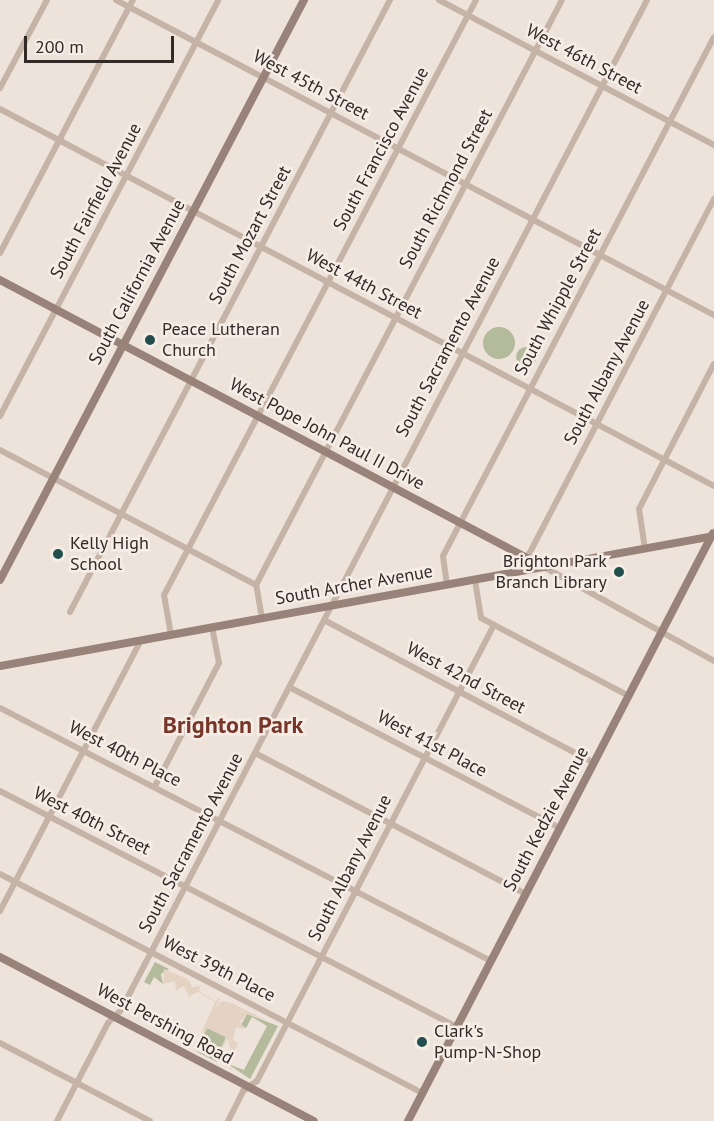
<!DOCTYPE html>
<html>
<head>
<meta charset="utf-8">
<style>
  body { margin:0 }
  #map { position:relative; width:714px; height:1121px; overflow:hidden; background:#eee3da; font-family:"PT Sans",sans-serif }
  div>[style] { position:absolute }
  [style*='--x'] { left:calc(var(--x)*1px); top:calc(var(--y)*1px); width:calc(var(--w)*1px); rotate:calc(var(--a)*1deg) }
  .green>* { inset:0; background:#b3bb9c }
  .round { border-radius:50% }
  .plaza>* { inset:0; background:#e4d3c3 }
  .street>* { height:6px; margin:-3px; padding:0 3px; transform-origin:3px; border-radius:3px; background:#c5b3a8 }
  .secondary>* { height:8px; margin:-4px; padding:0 4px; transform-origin:4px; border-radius:4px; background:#98827a }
  .dots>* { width:16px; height:16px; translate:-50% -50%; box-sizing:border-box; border:3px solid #f6eee6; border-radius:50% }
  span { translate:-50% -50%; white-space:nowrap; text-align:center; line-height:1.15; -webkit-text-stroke:5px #f6eee6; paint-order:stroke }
  .street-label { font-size:18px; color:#322a27 }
  .poi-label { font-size:18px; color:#322a27 }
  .left { translate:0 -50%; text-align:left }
  .right { translate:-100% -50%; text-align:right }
  .district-label { font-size:24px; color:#78362a; font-weight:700 }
  .scale { position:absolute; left:24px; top:36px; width:150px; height:27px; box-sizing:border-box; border:3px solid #322a27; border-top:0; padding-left:8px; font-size:18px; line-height:21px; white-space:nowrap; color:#322a27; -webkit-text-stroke:4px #f6eee6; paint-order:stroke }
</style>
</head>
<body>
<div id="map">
  <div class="green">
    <i class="round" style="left:483px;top:327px;width:32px;height:32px"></i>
    <i class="round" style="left:516px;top:347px;width:20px;height:20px"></i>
    <i style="clip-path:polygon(155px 962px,169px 969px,161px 974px,163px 984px,154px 977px,150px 985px,144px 982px)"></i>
    <i style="clip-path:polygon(247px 1014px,278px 1026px,250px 1079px,228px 1064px,244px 1070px,267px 1026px,252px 1017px,246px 1028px,241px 1025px)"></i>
    <i style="clip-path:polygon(207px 1028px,226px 1037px,217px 1062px,195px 1051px,206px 1054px,210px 1045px,201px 1040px)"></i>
  </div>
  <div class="plaza">
    <i style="clip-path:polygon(164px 969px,188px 979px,192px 987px,201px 986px,199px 991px,215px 1001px,221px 997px,214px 1010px,221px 1001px,232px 1003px,269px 1022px,247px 1014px,240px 1022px,245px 1029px,236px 1027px,233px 1040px,238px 1043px,228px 1064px,234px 1071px,225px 1066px,231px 1052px,228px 1039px,215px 1059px,226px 1037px,207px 1028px,201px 1040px,210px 1045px,206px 1054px,194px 1050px,215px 1002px,198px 992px,189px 997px,184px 986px,176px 991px,175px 981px,163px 984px)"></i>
  </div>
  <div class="street">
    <i style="--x:116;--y:0;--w:676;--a:27.78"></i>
    <i style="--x:439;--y:0;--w:311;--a:27.8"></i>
    <i style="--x:0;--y:88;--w:100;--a:-61.9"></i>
    <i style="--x:0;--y:109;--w:807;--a:27.83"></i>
    <i style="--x:0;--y:253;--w:286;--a:-62.3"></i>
    <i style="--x:0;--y:416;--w:470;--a:-62.3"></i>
    <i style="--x:0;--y:450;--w:289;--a:27.8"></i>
    <i style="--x:645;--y:549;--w:40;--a:-98.5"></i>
    <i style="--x:639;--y:509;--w:163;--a:-62.7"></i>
    <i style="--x:527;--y:558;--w:405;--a:-62.5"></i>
    <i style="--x:544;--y:567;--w:194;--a:28.9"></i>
    <i style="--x:475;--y:580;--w:38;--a:81"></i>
    <i style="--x:481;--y:618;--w:167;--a:27.8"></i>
    <i style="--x:447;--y:585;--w:29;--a:-98"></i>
    <i style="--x:443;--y:556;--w:585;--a:-62.43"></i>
    <i style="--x:70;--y:612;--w:691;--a:-62.4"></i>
    <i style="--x:262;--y:618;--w:34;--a:-100"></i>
    <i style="--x:256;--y:585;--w:660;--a:-62.39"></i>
    <i style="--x:324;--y:620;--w:306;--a:27.9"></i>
    <i style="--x:171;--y:635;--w:41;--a:-99.9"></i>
    <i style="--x:164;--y:595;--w:672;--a:-62.33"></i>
    <i style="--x:289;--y:687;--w:305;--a:27.5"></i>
    <i style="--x:0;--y:708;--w:552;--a:27.26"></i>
    <i style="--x:255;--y:753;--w:305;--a:27.5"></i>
    <i style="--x:155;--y:786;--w:139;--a:-62.5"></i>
    <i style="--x:219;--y:663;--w:37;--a:-101"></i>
    <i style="--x:0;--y:791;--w:514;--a:27.31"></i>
    <i style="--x:0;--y:874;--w:476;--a:27.4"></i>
    <i style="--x:0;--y:911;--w:305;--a:-62.5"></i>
    <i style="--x:0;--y:1043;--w:169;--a:27.5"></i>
    <i style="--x:57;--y:1121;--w:110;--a:-62.5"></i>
    <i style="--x:108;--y:1023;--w:18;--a:-45"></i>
    <i style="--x:121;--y:1010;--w:1139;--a:-62.49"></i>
    <i style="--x:228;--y:1121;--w:34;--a:-63"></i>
    <i style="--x:243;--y:1091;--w:17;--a:-36"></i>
    <i style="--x:257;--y:1081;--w:514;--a:-62.54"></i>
  </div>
  <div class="secondary">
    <i style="--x:0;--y:280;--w:615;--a:27.81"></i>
    <i style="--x:0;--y:580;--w:655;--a:-62.34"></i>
    <i style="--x:0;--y:666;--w:726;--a:-10.32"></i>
    <i style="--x:0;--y:957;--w:354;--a:27.6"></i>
    <i style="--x:408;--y:1121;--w:662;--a:-62.58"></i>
  </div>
  <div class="dots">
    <i style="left:150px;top:340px;background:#224f4e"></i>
    <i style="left:58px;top:554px;background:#224f4e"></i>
    <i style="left:619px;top:572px;background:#224f4e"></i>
    <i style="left:422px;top:1042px;background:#224f4e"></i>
  </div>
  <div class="street-label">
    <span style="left:584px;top:59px;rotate:28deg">West 46th Street</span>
    <span style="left:311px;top:85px;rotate:28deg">West 45th Street</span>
    <span style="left:381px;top:149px;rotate:-62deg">South Francisco Avenue</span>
    <span style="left:446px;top:189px;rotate:-62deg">South Richmond Street</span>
    <span style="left:96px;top:201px;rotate:-62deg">South Fairfield Avenue</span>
    <span style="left:250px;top:235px;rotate:-62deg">South Mozart Street</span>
    <span style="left:137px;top:282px;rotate:-62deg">South California Avenue</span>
    <span style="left:364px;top:284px;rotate:28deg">West 44th Street</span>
    <span style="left:558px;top:302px;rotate:-62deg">South Whipple Street</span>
    <span style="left:448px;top:347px;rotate:-62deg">South Sacramento Avenue</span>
    <span style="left:607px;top:372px;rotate:-62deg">South Albany Avenue</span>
    <span style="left:327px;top:434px;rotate:28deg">West Pope John Paul II Drive</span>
    <span style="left:354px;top:585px;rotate:-10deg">South Archer Avenue</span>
    <span style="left:466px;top:678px;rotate:28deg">West 42nd Street</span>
    <span style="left:432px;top:744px;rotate:28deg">West 41st Place</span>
    <span style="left:125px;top:754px;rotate:27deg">West 40th Place</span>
    <span style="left:546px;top:819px;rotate:-62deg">South Kedzie Avenue</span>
    <span style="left:92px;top:821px;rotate:27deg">West 40th Street</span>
    <span style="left:191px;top:843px;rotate:-62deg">South Sacramento Avenue</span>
    <span style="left:350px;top:868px;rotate:-63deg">South Albany Avenue</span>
    <span style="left:219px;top:969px;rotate:27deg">West 39th Place</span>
    <span style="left:165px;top:1024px;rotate:28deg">West Pershing Road</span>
  </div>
  <div class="poi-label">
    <span class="left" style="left:162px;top:340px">Peace Lutheran<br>Church</span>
    <span class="left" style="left:70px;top:554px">Kelly High<br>School</span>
    <span class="right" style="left:607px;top:572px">Brighton Park<br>Branch Library</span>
    <span class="left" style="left:434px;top:1042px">Clark's<br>Pump-N-Shop</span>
  </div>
  <div class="district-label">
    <span style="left:233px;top:725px">Brighton Park</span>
  </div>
  <div class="scale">200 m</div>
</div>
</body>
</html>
